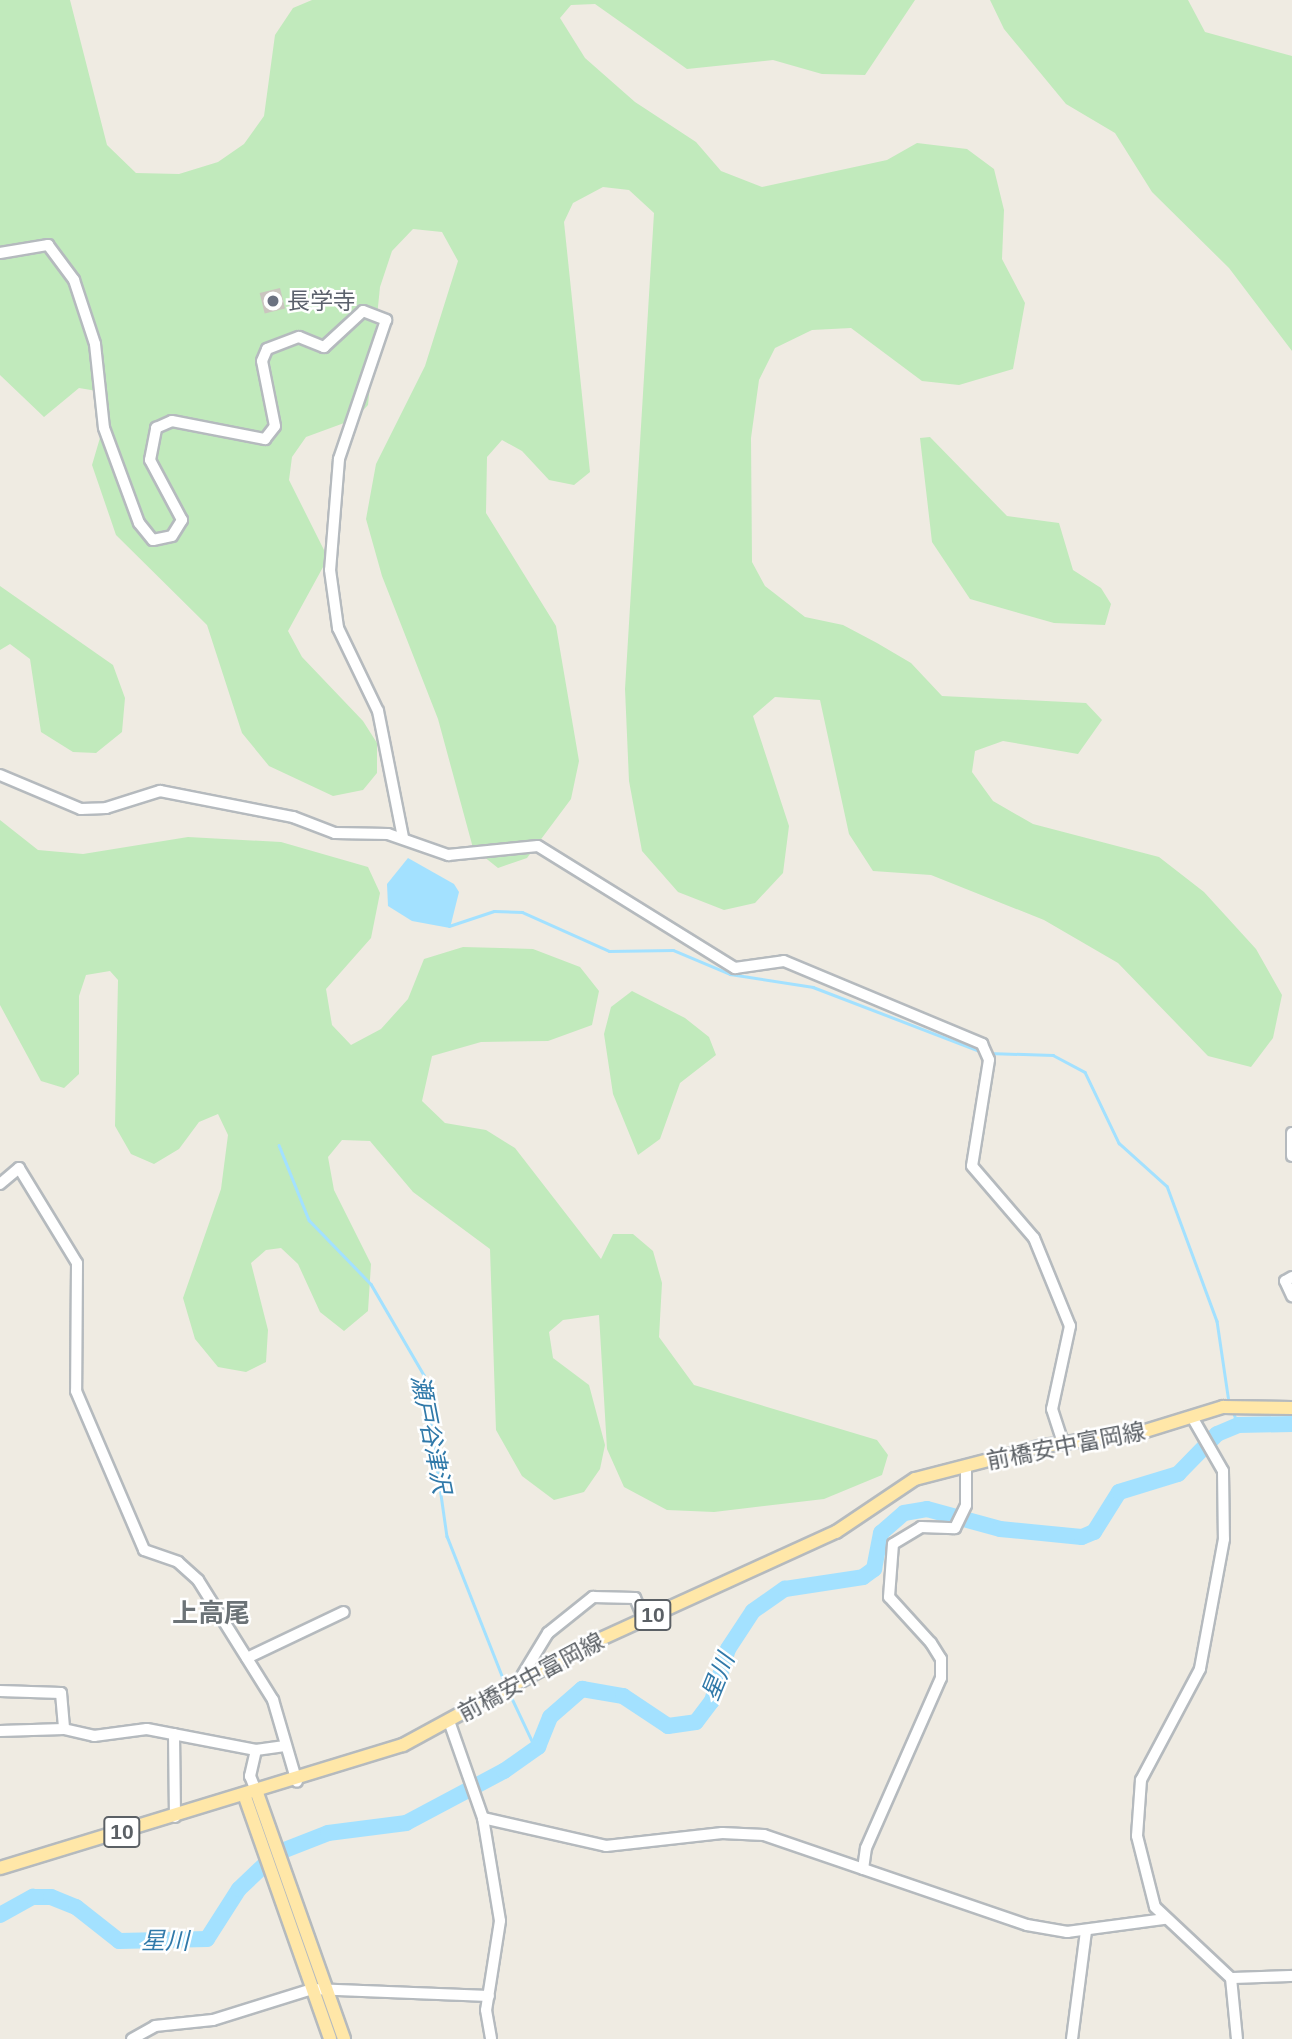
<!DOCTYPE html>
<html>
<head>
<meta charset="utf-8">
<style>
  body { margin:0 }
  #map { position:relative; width:1292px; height:2039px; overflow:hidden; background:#efebe2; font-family:Arial,"Noto Sans JP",sans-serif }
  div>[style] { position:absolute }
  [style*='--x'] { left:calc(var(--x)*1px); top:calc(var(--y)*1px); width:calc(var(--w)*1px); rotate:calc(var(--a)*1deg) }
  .green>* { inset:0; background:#c1eabc }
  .water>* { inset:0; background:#a3e1ff }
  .stream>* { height:2.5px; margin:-1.25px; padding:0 1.25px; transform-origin:1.25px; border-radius:1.25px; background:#a3e1ff }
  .river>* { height:16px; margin:-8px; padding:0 8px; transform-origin:8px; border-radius:8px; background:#a3e1ff }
  .building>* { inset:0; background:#cac5bf; transform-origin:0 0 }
  .roads { filter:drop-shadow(2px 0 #b5babe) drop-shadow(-2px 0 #b5babe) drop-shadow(0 2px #b5babe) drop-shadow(0 -2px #b5babe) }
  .minor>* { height:10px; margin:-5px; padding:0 5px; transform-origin:5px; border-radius:5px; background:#fff }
  .major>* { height:12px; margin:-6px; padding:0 6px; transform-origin:6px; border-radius:6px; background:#ffe7a8 }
  .dots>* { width:19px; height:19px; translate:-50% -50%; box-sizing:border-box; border:4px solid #fff; border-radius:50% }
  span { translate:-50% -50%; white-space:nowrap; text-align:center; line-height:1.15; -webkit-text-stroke:5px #fff; paint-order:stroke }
  .shield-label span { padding:2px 5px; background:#fff; border:2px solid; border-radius:5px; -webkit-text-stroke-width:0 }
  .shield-label { font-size:21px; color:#5b6065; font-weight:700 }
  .worship-label { font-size:23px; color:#5b616d }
  .left { translate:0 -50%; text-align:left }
  .street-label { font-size:23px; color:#5b6065 }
  .water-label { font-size:24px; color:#3079a9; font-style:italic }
  .quarter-label { font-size:26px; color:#6c7377; font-weight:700 }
</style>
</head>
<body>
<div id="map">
  <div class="green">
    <i style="clip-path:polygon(0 0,70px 0,107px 145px,136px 173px,179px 174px,218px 162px,244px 144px,264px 116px,275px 35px,293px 8px,312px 0,915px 0,865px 75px,822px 74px,773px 60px,687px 69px,595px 4px,571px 5px,560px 18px,585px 58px,635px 102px,696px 142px,721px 171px,762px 187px,887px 160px,917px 143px,967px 149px,994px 169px,1004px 210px,1002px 259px,1025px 303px,1013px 369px,959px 385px,922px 381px,851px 328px,812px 330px,775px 348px,759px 380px,751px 438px,752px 562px,765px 586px,805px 617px,843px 625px,877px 643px,911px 663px,942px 696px,1086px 703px,1102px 720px,1078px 754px,1003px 741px,975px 751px,972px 772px,993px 801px,1033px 824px,1159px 857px,1204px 892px,1256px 949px,1282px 995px,1273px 1038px,1251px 1067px,1208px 1056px,1118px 963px,1044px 920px,931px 875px,873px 871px,849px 834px,820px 700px,775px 697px,753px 716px,789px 826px,783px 873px,755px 903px,724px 910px,678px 892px,642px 851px,629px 781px,625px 689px,654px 213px,629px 190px,603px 187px,573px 203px,564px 222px,590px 472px,574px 485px,549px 480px,522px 451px,502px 440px,487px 457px,486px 513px,556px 626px,579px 761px,571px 799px,527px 858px,498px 868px,473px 848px,438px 719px,382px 576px,366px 519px,376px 464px,425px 366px,458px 261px,442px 232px,413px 229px,392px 251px,380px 287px,368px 405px,355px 419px,306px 437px,292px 457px,289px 480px,328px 558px,288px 631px,302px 657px,363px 721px,377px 743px,377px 773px,363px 790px,333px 796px,269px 766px,242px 733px,207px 625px,116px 535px,92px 465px,107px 414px,103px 392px,79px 388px,44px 417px,0 375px)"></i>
    <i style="clip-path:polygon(990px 0,1188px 0,1205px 32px,1292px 56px,1292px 351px,1229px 268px,1152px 192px,1115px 133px,1066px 104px,1004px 29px)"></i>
    <i style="clip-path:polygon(930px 437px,1007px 516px,1059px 523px,1073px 570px,1101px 588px,1111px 604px,1105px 625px,1054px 623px,970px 599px,932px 542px,920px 438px)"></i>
    <i style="clip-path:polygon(0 586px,113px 665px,125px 698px,122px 732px,96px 753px,73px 752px,41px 732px,30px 659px,10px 644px,0 650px)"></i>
    <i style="clip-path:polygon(0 820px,38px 850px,83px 854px,188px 837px,281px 842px,368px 867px,380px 893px,371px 938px,326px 989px,332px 1025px,351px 1045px,381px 1029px,408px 999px,424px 959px,463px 947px,533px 949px,580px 967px,599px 991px,592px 1025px,548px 1041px,481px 1042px,432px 1056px,422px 1101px,445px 1123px,486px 1130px,515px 1148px,601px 1259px,613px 1234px,633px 1234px,653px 1251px,662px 1283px,659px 1337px,694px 1385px,877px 1440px,888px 1455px,882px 1475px,824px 1499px,714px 1512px,667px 1510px,624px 1487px,607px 1449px,599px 1315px,563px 1320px,549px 1332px,553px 1358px,589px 1385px,605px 1445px,600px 1469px,584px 1492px,554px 1500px,522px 1476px,496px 1430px,490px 1249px,413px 1192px,370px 1141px,342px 1140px,328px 1157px,334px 1190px,371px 1264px,368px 1311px,344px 1331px,320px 1312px,298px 1264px,281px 1248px,266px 1250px,251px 1263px,268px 1330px,266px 1362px,246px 1372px,218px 1367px,195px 1339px,183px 1298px,221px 1189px,228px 1135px,218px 1114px,199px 1122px,179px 1149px,154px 1164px,131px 1154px,115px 1126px,118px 980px,110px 971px,86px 975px,79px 996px,79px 1074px,64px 1088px,41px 1081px,0 1005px)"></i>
    <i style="clip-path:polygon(632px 991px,685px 1018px,709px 1037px,716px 1055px,680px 1083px,660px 1139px,638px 1155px,613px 1094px,604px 1034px,611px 1007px)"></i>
  </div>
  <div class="water">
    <i style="clip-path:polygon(408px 858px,454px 884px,459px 892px,450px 928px,412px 921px,388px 906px,387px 884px)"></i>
  </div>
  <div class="stream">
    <i style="--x:449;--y:926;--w:47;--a:-18.4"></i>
    <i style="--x:494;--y:911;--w:28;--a:2"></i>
    <i style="--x:522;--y:912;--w:95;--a:24.1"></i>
    <i style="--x:609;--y:951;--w:64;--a:-0.9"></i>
    <i style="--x:673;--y:950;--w:62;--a:22.8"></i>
    <i style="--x:730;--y:974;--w:84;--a:8.9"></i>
    <i style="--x:813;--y:987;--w:181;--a:21"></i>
    <i style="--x:988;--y:1053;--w:65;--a:1.8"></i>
    <i style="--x:1053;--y:1055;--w:36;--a:28"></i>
    <i style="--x:1085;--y:1072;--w:79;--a:64.4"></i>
    <i style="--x:1119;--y:1143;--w:64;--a:41.9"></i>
    <i style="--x:1167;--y:1186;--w:144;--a:69.7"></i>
    <i style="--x:1217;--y:1321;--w:82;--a:81.6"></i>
    <i style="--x:279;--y:1145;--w:81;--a:68.2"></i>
    <i style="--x:309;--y:1220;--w:89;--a:45.9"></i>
    <i style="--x:371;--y:1284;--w:105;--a:59.8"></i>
    <i style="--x:424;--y:1375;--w:163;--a:81.9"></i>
    <i style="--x:447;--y:1536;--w:158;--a:68.5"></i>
    <i style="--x:1233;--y:1411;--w:15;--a:70"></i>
    <i style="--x:509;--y:1692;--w:63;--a:64.7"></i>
  </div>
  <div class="river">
    <i style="--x:0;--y:1915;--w:38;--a:-29"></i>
    <i style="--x:33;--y:1897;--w:18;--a:0"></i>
    <i style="--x:51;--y:1897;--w:27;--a:22"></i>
    <i style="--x:76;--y:1907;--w:55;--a:38.3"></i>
    <i style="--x:119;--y:1941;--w:88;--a:-1.3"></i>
    <i style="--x:207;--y:1939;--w:59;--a:-57.4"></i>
    <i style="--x:239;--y:1889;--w:52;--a:-43.5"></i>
    <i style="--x:277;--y:1853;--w:55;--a:-21.4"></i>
    <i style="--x:328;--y:1833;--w:79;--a:-7.3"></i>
    <i style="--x:406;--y:1823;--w:111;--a:-28"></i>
    <i style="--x:504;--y:1771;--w:42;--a:-35.2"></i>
    <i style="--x:538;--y:1747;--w:32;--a:-68"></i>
    <i style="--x:550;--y:1717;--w:43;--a:-41.2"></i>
    <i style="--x:582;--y:1689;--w:42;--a:9.7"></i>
    <i style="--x:623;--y:1696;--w:54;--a:33.7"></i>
    <i style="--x:668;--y:1726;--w:28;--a:-8"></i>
    <i style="--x:696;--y:1722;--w:26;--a:-53"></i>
    <i style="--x:712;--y:1701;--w:54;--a:-72.9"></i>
    <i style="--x:728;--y:1649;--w:45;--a:-56.7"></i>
    <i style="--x:753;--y:1611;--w:39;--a:-35"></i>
    <i style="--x:785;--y:1589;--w:79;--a:-8.7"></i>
    <i style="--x:863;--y:1577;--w:14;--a:-36"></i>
    <i style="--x:874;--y:1569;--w:37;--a:-79"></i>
    <i style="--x:881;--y:1533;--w:30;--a:-41"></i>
    <i style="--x:904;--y:1513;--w:23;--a:-10"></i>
    <i style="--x:927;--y:1509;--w:76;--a:15.3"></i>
    <i style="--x:1000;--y:1529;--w:82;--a:5.6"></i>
    <i style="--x:1082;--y:1537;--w:13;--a:-23"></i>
    <i style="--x:1094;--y:1532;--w:47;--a:-58"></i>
    <i style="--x:1119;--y:1492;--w:62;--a:-17"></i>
    <i style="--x:1178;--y:1474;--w:56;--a:-45.7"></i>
    <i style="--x:1217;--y:1434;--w:23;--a:-23"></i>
    <i style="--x:1238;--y:1425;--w:54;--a:-1.1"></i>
  </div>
  <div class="building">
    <i style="left:280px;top:288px;width:21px;height:21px;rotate:76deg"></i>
  </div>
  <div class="roads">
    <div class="minor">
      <i style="--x:0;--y:253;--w:49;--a:-9.5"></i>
      <i style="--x:48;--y:245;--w:44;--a:53.4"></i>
      <i style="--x:74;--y:280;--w:67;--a:71.8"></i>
      <i style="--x:95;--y:344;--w:84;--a:83.9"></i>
      <i style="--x:104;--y:428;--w:101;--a:69.8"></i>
      <i style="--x:139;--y:523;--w:22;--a:51"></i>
      <i style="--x:153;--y:540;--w:19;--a:-12"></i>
      <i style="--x:172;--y:536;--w:19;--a:-58"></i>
      <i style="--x:182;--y:520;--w:68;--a:-118.1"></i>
      <i style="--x:150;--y:460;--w:33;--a:-79"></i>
      <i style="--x:156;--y:428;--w:17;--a:-24"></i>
      <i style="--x:172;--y:421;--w:95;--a:11"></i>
      <i style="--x:265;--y:439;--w:16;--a:-52"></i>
      <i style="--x:275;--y:426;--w:66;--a:-101.3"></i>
      <i style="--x:262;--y:361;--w:13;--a:-67"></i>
      <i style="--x:267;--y:349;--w:34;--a:-21"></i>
      <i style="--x:299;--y:337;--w:27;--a:22"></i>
      <i style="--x:324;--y:347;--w:53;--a:-42.7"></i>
      <i style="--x:363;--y:311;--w:25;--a:21"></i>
      <i style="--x:386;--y:320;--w:147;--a:108.7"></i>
      <i style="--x:339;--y:459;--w:111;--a:94.6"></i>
      <i style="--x:330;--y:570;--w:59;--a:82.1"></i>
      <i style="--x:338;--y:628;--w:92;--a:64.3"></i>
      <i style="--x:378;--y:711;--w:128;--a:78.8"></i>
      <i style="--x:0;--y:775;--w:88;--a:22.8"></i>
      <i style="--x:81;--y:809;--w:25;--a:-2"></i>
      <i style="--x:106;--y:808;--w:57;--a:-17.5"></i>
      <i style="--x:160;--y:791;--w:136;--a:11.1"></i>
      <i style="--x:293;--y:817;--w:45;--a:20.9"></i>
      <i style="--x:335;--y:833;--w:53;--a:1.1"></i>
      <i style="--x:388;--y:834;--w:64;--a:19.3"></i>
      <i style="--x:448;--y:855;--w:90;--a:-5.7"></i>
      <i style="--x:538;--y:846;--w:232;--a:31.8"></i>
      <i style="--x:735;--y:968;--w:49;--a:-8.1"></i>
      <i style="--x:784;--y:961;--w:215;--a:22.7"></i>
      <i style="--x:982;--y:1044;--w:17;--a:66"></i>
      <i style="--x:989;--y:1060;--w:107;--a:99.1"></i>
      <i style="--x:972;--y:1166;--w:95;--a:49.3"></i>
      <i style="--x:1034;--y:1238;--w:95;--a:67.8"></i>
      <i style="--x:1070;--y:1326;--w:85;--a:102.2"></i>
      <i style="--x:1052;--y:1409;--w:35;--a:72"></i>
      <i style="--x:1292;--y:1133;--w:23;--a:90"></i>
      <i style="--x:0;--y:1184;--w:25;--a:-40"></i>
      <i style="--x:19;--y:1168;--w:111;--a:58.6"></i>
      <i style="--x:77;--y:1263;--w:128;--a:90.4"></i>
      <i style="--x:76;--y:1391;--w:173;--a:66.8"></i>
      <i style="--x:144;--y:1550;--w:36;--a:19"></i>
      <i style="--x:178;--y:1562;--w:27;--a:42"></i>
      <i style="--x:198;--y:1580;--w:142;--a:58"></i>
      <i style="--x:273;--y:1700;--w:85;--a:73.7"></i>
      <i style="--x:1292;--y:1277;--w:8;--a:150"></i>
      <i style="--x:1285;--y:1281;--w:17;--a:65"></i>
      <i style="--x:1192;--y:1417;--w:62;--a:60.1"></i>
      <i style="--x:1223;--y:1471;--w:68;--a:89.2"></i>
      <i style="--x:1224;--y:1539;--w:132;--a:100.5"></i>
      <i style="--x:1200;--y:1669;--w:126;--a:118"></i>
      <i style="--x:1141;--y:1780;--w:56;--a:94.1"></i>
      <i style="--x:1137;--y:1836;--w:73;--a:75.8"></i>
      <i style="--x:1155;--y:1907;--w:104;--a:43.1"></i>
      <i style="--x:1231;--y:1978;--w:61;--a:84.4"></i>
      <i style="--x:247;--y:1658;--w:107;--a:-25.4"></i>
      <i style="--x:520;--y:1679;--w:54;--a:-58.7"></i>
      <i style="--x:548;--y:1633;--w:58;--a:-38.7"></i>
      <i style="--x:593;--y:1597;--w:42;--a:1.4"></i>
      <i style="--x:635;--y:1598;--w:23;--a:67"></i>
      <i style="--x:0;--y:1691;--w:61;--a:1.9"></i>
      <i style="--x:61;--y:1693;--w:36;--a:85"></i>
      <i style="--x:449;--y:1721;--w:103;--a:70.7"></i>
      <i style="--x:483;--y:1818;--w:104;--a:80.6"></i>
      <i style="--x:500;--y:1921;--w:90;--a:98.9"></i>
      <i style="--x:486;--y:2010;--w:29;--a:80"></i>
      <i style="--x:0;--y:1731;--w:64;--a:-1.8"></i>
      <i style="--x:64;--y:1729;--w:31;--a:13"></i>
      <i style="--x:94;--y:1736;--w:53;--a:-7.5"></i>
      <i style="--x:147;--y:1729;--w:111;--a:10.9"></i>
      <i style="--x:256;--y:1750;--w:29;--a:-8"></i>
      <i style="--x:174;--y:1734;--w:83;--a:89.3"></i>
      <i style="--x:256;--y:1750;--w:27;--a:103"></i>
      <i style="--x:250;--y:1776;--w:18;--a:68"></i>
      <i style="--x:483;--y:1818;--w:126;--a:12.8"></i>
      <i style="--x:606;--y:1846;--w:117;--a:-6.4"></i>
      <i style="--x:722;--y:1833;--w:42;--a:2.7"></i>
      <i style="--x:764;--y:1835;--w:278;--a:18.9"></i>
      <i style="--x:1027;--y:1925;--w:41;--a:9.9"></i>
      <i style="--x:1067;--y:1932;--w:99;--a:-7.6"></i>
      <i style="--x:863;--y:1869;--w:21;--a:-82"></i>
      <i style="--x:866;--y:1848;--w:186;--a:-66.2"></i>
      <i style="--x:941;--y:1678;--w:19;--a:-90"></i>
      <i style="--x:941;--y:1659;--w:19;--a:-122"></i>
      <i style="--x:931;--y:1643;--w:62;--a:-132.4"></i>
      <i style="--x:889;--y:1597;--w:53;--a:-85.7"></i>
      <i style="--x:893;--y:1544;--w:33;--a:-31"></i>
      <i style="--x:921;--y:1527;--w:34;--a:2"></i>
      <i style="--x:955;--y:1528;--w:25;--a:-64"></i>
      <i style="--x:966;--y:1505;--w:39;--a:-90"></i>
      <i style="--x:1231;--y:1978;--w:61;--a:-1.9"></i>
      <i style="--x:132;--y:2039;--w:26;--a:-29"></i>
      <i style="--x:155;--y:2026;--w:58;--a:-5.9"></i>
      <i style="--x:213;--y:2020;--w:104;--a:-17.4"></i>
      <i style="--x:312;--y:1989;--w:177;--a:2.3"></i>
      <i style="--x:1072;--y:2039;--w:109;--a:-82.6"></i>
    </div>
    <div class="major">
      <i style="--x:257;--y:1793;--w:261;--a:70.5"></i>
      <i style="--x:245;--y:1797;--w:256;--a:70.6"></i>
      <i style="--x:0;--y:1868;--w:421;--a:-17"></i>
      <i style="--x:403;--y:1745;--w:203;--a:-28.6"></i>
      <i style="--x:581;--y:1648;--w:280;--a:-24.5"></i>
      <i style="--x:836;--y:1532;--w:95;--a:-33.9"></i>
      <i style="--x:915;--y:1479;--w:132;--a:-14.5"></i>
      <i style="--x:1043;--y:1446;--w:100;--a:-8"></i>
      <i style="--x:1142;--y:1432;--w:85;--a:-17.2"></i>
      <i style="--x:1223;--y:1407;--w:69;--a:0.8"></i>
    </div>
  </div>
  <div class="dots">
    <i style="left:273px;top:301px;background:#6b7280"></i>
  </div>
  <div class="shield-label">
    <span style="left:653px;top:1615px">10</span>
    <span style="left:122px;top:1832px">10</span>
  </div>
  <div class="worship-label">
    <span class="left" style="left:287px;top:301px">長学寺</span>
  </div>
  <div class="street-label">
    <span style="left:1066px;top:1446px;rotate:-11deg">前橋安中富岡線</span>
    <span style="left:531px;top:1677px;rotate:-28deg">前橋安中富岡線</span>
  </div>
  <div class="water-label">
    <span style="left:431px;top:1434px;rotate:79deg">瀬戸谷津沢</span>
    <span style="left:718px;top:1677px;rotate:-68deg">星川</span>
    <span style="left:165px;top:1941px">星川</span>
  </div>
  <div class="quarter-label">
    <span style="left:211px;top:1614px">上高尾</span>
  </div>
</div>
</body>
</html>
